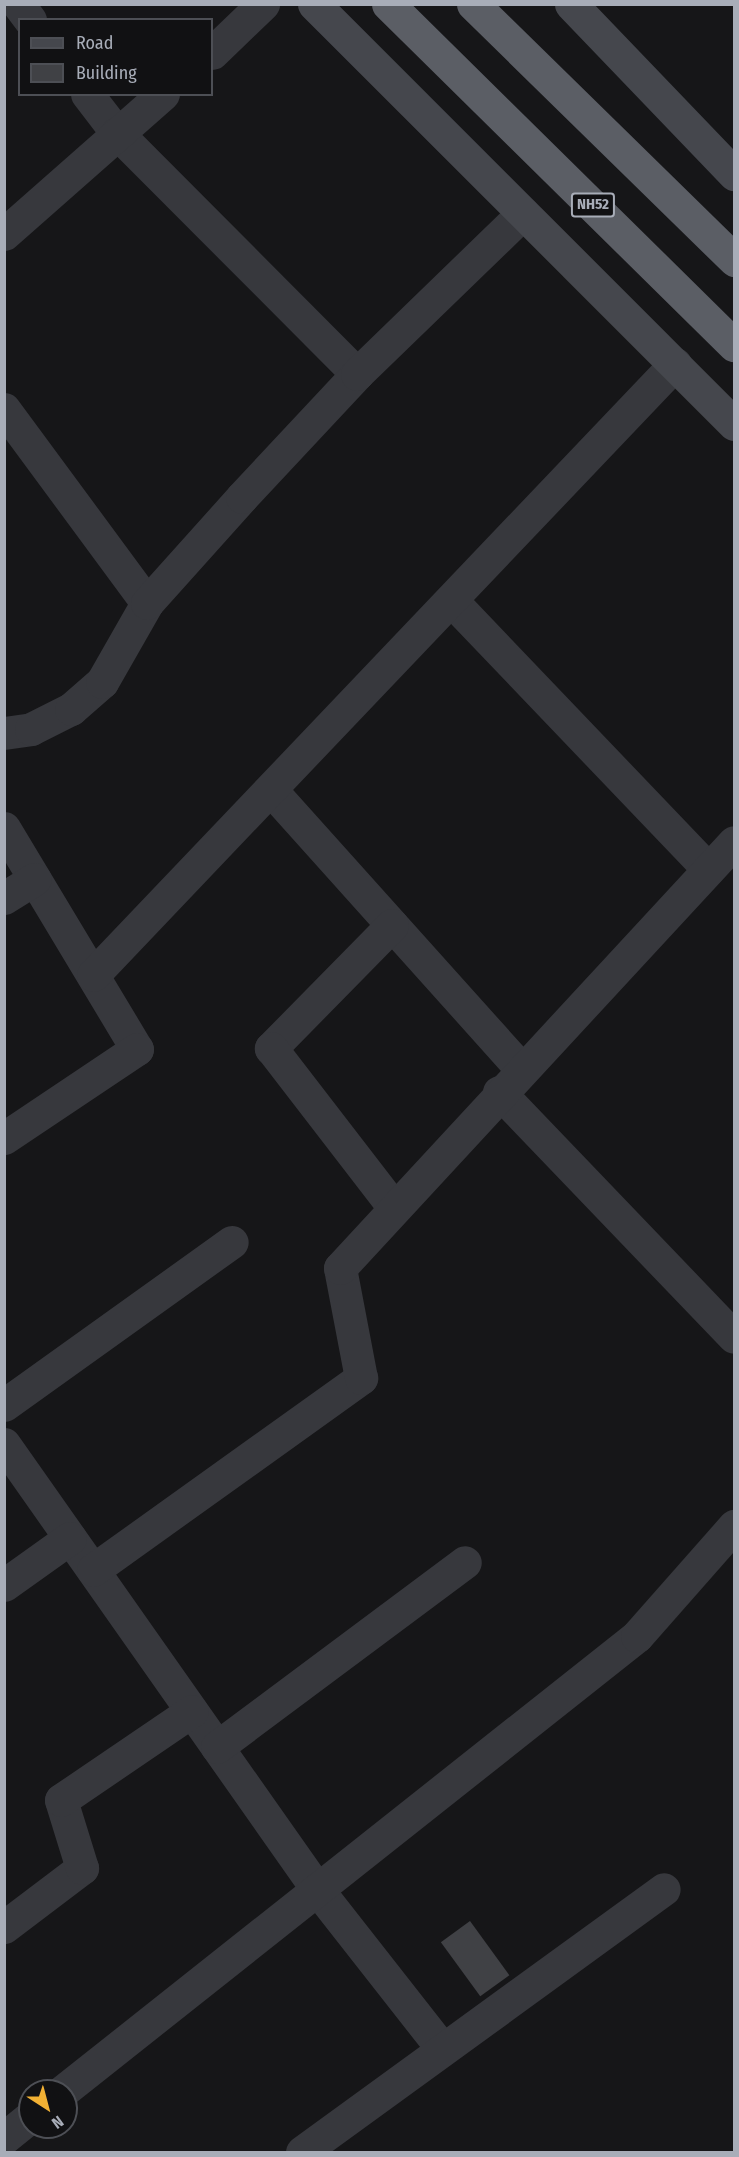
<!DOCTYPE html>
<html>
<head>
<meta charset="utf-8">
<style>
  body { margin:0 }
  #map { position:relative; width:739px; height:2157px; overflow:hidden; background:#161618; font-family:"Fira Sans Condensed",sans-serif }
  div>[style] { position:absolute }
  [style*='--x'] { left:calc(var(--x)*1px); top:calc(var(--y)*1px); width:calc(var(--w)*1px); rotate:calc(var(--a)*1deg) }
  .building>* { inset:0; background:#404145; transform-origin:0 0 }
  .minor>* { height:33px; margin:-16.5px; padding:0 16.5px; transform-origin:16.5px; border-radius:16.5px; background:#37383d }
  .secondary>* { height:33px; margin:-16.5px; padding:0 16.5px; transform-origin:16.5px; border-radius:16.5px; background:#45474d }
  .trunk>* { height:33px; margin:-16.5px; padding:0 16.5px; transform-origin:16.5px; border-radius:16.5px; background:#5b5e65 }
  span { translate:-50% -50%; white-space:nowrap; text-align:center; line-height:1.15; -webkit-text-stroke:4.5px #111113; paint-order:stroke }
  .shield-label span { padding:2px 4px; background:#111113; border:2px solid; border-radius:4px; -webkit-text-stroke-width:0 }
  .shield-label { font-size:15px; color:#a8adb8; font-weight:700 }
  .frame { position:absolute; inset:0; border:6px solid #a8adb8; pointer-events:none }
  .legend { position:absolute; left:18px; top:18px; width:195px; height:78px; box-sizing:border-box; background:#111113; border:2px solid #4d4f55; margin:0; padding:8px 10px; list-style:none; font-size:18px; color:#a8adb8 }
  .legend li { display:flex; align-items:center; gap:12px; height:30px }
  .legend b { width:30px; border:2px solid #4d4f55 }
  .north { position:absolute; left:18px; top:2079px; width:60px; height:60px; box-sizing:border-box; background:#111113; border:2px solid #4d4f55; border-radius:50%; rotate:144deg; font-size:16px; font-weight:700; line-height:24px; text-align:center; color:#a8adb8 }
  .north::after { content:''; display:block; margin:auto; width:21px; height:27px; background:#f2b134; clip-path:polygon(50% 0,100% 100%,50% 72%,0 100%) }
</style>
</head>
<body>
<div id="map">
  <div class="building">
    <i style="left:470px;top:1921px;width:67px;height:36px;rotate:54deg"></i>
  </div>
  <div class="minor">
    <i style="--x:18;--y:4;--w:20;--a:53"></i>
    <i style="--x:212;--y:53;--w:71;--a:-43.9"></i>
    <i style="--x:87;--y:94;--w:49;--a:52.4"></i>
    <i style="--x:117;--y:133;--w:340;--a:45.1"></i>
    <i style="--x:4;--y:234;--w:212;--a:-41.4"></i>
    <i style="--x:4;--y:409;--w:241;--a:53.6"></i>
    <i style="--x:452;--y:601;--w:371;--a:46.3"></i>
    <i style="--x:4;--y:733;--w:27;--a:-8"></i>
    <i style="--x:31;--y:729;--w:45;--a:-26.6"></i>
    <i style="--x:71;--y:709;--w:41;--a:-41.1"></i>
    <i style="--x:102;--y:682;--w:91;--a:-60.3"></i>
    <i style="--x:147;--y:603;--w:142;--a:-48.1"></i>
    <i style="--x:242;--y:497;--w:168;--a:-46.9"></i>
    <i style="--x:357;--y:374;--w:231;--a:-44.1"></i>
    <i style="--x:271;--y:790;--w:373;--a:48.1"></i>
    <i style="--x:4;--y:828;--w:258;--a:59"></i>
    <i style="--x:137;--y:1049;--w:160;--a:146.2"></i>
    <i style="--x:4;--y:898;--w:36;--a:-32"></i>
    <i style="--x:392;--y:925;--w:173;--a:134.5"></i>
    <i style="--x:271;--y:1048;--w:202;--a:52.4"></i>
    <i style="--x:93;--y:975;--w:844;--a:-46.39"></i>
    <i style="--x:499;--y:1092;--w:339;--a:46.2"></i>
    <i style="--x:4;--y:1405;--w:280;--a:-35.6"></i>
    <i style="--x:4;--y:1444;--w:544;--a:54.88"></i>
    <i style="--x:317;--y:1889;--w:201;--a:51.9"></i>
    <i style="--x:93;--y:1570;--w:330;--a:-35.6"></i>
    <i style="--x:361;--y:1378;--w:112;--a:-100.8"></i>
    <i style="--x:340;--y:1268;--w:580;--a:-47.23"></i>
    <i style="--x:4;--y:1585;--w:81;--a:-35.5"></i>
    <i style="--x:217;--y:1747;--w:309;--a:-36.7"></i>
    <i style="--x:4;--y:1927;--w:98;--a:-37.1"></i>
    <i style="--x:82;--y:1868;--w:71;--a:-107.2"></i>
    <i style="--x:61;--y:1800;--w:158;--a:-34.2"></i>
    <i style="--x:63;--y:2091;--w:732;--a:-38.4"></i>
    <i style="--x:637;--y:1636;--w:147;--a:-48.6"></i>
    <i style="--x:4;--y:2138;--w:33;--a:-39"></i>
    <i style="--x:302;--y:2152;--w:447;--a:-36"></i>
  </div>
  <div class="secondary">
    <i style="--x:314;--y:4;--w:594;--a:45"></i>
    <i style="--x:571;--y:4;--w:236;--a:46.2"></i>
  </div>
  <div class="trunk">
    <i style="--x:388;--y:4;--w:486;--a:44.6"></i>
    <i style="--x:473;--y:4;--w:366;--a:44.4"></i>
  </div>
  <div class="shield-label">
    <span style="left:593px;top:205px">NH52</span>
  </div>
  <div class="frame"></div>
  <ul class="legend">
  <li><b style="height:8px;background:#45474d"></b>Road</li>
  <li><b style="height:16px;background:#404145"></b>Building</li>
  </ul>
  <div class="north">N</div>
</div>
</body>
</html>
